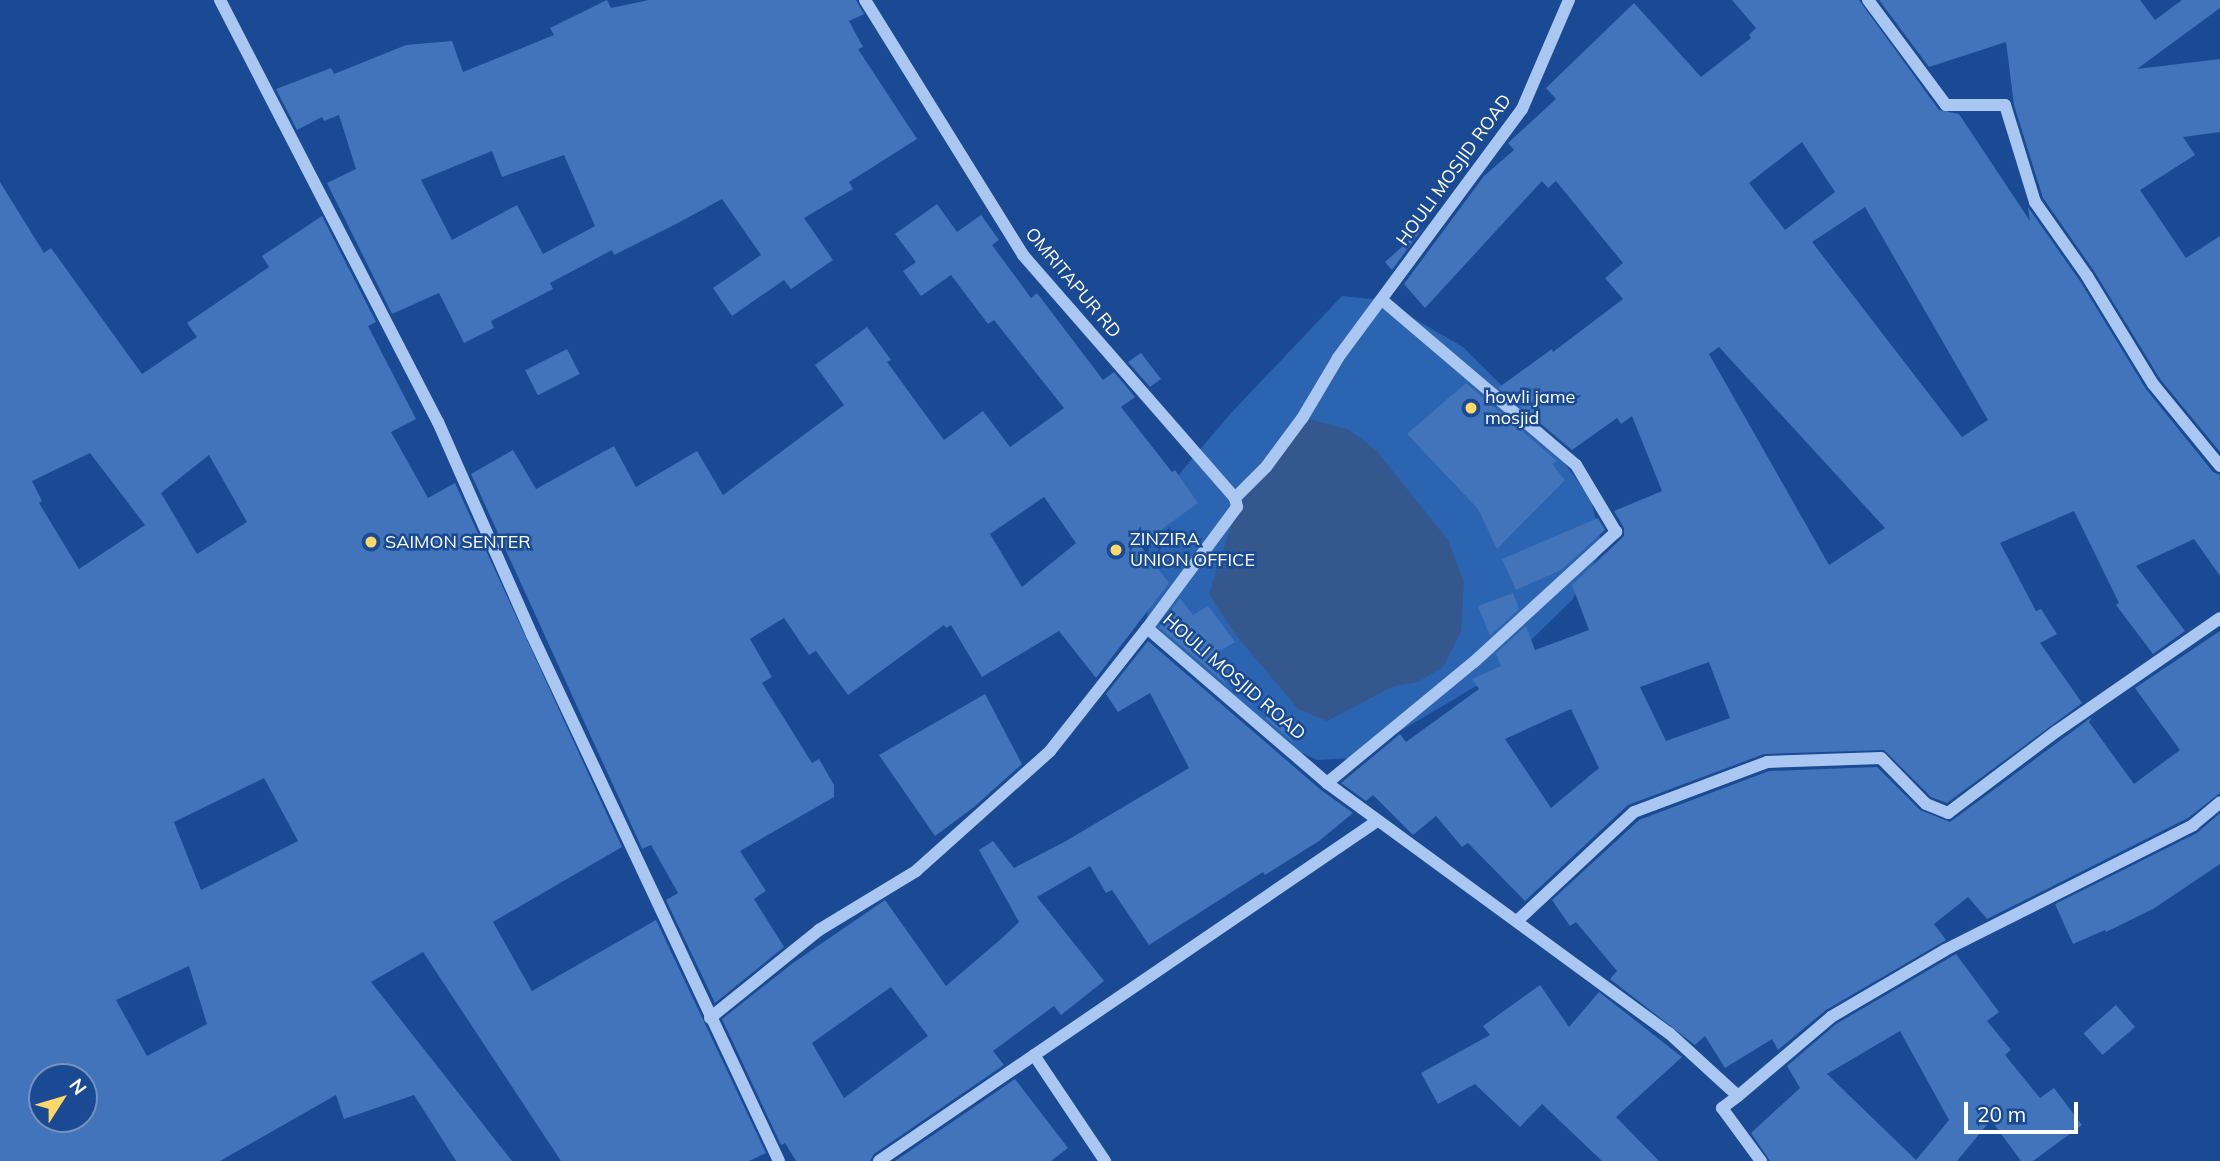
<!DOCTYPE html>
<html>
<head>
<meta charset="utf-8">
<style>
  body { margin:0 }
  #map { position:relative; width:2220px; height:1161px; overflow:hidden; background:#194a93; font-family:Mulish,sans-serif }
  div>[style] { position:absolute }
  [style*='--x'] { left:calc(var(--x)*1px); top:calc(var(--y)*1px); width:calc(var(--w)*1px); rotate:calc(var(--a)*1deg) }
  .green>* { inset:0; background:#2b64b1 }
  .water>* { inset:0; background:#34588e }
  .building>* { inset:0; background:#4174ba; transform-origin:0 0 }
  .minor>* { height:12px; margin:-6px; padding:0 6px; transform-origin:6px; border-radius:6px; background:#a9c7f0 }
  .dots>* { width:19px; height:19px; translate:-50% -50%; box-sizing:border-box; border:4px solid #194a93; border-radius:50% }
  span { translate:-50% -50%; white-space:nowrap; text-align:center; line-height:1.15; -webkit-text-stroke:5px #194a93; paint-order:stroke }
  .street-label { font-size:18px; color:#fff }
  .poi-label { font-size:18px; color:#fff }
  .left { translate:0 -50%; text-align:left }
  .north { position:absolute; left:28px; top:1063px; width:70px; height:70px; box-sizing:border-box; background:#194a93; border:2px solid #7592be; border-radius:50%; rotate:53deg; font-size:19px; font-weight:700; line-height:28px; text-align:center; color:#fff }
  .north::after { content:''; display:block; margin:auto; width:24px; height:32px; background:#ffd867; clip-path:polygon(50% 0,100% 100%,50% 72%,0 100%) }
  .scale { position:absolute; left:1964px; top:1102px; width:114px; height:32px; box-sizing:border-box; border:4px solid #fff; border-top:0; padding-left:9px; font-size:21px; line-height:24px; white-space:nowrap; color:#fff; -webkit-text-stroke:5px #194a93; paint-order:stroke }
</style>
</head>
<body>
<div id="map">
  <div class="green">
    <i style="clip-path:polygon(1342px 296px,1382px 300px,1463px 347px,1525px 409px,1591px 499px,1603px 549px,1572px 600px,1523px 648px,1478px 685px,1355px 758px,1317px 760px,1285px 745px,1147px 628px,1149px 531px,1180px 473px,1231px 413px)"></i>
  </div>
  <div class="water">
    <i style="clip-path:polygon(1303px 417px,1349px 430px,1376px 450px,1448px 540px,1464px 582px,1461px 632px,1443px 667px,1418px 682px,1394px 686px,1327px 721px,1298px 709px,1235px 634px,1209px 594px,1237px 507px)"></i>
  </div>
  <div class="building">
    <i style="clip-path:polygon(evenodd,607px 0,611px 8px,649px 0,856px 0,864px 14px,849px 21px,863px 47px,858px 49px,917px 139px,849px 182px,853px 189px,804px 218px,833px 260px,791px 289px,784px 280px,732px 316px,713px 288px,761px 255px,722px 199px,676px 224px,614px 255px,612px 250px,550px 283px,553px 289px,491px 321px,494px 328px,464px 343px,439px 293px,392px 314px,327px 183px,356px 169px,339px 115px,324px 121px,322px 117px,297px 130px,276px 89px,331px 68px,334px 74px,406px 45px,452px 41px,463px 72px,554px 35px,550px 28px,607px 0,492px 151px,502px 177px,564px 155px,595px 226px,543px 254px,517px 205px,452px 240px,421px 180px,492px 151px)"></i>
    <i style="clip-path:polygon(evenodd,1732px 0,1859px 0,1939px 110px,1959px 114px,2030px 221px,2028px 207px,2080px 281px,2146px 389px,2213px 472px,2220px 475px,2220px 576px,2194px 539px,2136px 566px,2185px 631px,2153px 654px,2116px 605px,2119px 603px,2074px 511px,2000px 543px,2036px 611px,2041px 609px,2057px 634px,2040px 643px,2082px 703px,1947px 803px,1931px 797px,1884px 750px,1764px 754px,1628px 805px,1525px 901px,1468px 843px,1462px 847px,1436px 816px,1413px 835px,1373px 795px,1366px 801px,1341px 783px,1400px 734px,1406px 742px,1479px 689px,1472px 679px,1501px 666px,1496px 653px,1526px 626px,1535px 650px,1589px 630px,1572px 585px,1624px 536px,1624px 528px,1614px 511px,1662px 491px,1632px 416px,1621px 424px,1617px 418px,1572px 450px,1498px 388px,1552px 349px,1553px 352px,1623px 299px,1605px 278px,1623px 263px,1556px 181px,1548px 188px,1542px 181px,1425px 308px,1404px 284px,1484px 176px,1514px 150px,1508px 143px,1556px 99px,1546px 88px,1634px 3px,1701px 77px,1751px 38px,1749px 35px,1756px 28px,1732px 0,1802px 142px,1835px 192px,1785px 230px,1749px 183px,1802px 142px,1732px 0,1865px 207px,1988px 420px,1962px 437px,1812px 242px,1865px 207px,1732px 0,1719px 347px,1885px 528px,1829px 565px,1709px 354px,1719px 347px,1732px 0,1709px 662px,1730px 718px,1666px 741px,1640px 687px,1709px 662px,1732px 0,1571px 709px,1599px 768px,1551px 808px,1505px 739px,1571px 709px)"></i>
    <i style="clip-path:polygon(1879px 0,2140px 0,2155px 20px,2182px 0,2220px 0,2220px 8px,2137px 69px,2220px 59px,2220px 132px,2183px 137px,2195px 155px,2140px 190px,2186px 258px,2220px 236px,2220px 452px,2160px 379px,2094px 271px,2043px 198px,2014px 105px,2006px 42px,1929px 67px)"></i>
    <i style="clip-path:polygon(evenodd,0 182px,44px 253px,51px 248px,142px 374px,197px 337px,187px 323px,269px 267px,262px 256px,322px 216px,376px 322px,368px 326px,416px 419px,391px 432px,428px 498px,455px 483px,622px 847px,493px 922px,532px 991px,656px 920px,766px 1153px,749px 1161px,561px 1161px,423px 952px,371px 982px,512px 1161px,456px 1161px,414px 1095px,344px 1119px,336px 1095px,220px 1161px,0 1161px,0 182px,90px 453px,145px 525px,79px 569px,39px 503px,42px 501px,32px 481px,90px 453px,0 182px,209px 455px,247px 522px,197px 554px,161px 493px,209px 455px,0 182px,264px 778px,298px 841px,201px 890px,174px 822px,264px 778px,0 182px,189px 966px,207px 1024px,147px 1056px,116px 1000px,189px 966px,0 182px,42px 1077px,84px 1077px,84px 1119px,42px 1119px,42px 1077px)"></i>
    <i style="clip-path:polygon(evenodd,937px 204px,957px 232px,981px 215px,999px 240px,992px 245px,1031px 298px,1037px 293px,1103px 380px,1114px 372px,1135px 397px,1121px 407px,1172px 472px,1175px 470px,1198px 503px,1140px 545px,1169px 583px,1096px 678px,1059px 631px,982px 677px,951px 625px,946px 628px,944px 625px,848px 695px,816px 651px,809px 655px,784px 618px,750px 639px,772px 677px,762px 683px,812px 763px,819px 759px,834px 785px,834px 797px,740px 851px,766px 891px,754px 899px,784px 947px,715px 1003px,666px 900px,678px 893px,651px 845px,642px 849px,640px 844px,471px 474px,513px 450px,536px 489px,614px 446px,636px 487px,697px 451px,723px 495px,844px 405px,815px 365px,867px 327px,891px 360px,887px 362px,944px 440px,983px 411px,1010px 447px,1064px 408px,994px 320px,988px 324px,951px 275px,921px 296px,903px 271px,916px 262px,895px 234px,937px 204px,1044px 497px,1076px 543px,1022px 587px,990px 534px,1044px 497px)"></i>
    <i style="clip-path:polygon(1423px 228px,1392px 270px,1385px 262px)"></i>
    <i style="left:567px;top:349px;width:28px;height:47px;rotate:63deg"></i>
    <i style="clip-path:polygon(1141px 353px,1161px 379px,1150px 387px,1128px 362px)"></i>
    <i style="clip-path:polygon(1466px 383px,1557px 461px,1552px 464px,1565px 480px,1497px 549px,1478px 509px,1407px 434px)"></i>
    <i style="clip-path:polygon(1598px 518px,1605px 530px,1561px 570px,1516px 590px,1502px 559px)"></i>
    <i style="clip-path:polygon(1513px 593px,1519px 609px,1490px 636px,1478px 606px)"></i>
    <i style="clip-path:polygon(1180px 598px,1193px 615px,1208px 606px,1235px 642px,1210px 657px,1227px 685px,1159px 627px)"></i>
    <i style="clip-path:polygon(2220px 631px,2220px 793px,2188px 818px,1987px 919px,1968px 897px,1934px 924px,1946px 940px,1826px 1010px,1778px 1050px,1772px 1039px,1725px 1068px,1705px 1036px,1695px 1045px,1610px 979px,1617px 971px,1576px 922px,1570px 926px,1552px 900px,1639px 820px,1769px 771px,1877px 767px,1920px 810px,1950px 822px,2092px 717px,2089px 722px,2134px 784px,2180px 750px,2135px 688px)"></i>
    <i style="clip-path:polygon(evenodd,1148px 641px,1321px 790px,1353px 813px,1319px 841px,1265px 875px,1263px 872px,1149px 945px,1112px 890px,1106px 893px,1090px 866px,1037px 897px,1104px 981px,1061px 1015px,1054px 1006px,993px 1051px,1004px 1065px,874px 1154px,870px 1161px,796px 1161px,785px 1143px,781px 1145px,722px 1019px,793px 963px,885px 900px,946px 986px,1001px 939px,1019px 922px,979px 850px,993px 841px,1014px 868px,1066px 841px,1189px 768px,1150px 693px,1118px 712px,1106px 694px,1148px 641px,891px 987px,928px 1036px,844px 1098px,812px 1043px,891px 987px)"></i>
    <i style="clip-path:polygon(985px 694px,1022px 764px,974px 807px,935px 836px,879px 755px)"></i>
    <i style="clip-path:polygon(1273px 713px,1294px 743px,1265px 718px)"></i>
    <i style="clip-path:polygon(2220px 813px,2220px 864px,2153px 909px,2106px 932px,2105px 930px,2073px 944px,2055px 904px,2197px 833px)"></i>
    <i style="clip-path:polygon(evenodd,1956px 954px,1999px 1012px,1987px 1021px,2011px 1050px,2005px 1055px,2040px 1098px,2054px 1088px,2082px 1125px,2033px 1161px,2021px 1161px,1991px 1120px,1957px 1161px,1770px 1161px,1751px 1133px,1800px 1088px,1787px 1066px,1836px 1024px,1956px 954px,1900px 1031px,1949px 1120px,1916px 1160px,1827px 1074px,1900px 1031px)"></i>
    <i style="clip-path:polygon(1540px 985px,1569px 1027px,1599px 992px,1682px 1057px,1616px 1117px,1659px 1161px,1602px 1161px,1542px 1104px,1520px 1127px,1475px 1084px,1438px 1104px,1421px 1073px,1490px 1035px,1483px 1026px)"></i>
    <i style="left:2116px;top:1005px;width:29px;height:43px;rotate:49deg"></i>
    <i style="clip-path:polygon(1015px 1079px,1068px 1148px,1051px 1161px,895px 1161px)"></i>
  </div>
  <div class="minor">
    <i style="--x:220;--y:0;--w:475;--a:62.7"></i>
    <i style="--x:438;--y:422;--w:233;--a:66.2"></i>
    <i style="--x:532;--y:635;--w:581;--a:64.85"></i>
    <i style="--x:865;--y:0;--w:300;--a:58.2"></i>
    <i style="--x:1023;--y:255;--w:322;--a:48.9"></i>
    <i style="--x:1569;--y:0;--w:119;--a:113.3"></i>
    <i style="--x:1522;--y:109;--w:310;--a:126.5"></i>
    <i style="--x:1338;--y:358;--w:69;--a:120.7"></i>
    <i style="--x:1303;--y:417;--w:62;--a:126.5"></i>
    <i style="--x:1266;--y:467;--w:44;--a:135"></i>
    <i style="--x:1235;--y:498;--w:9;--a:77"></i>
    <i style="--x:1237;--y:507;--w:151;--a:126.6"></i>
    <i style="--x:1147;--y:628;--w:238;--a:40.7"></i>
    <i style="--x:1327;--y:783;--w:424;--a:36.2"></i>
    <i style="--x:1669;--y:1033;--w:93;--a:42.4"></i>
    <i style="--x:1738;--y:1096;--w:122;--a:-40.3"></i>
    <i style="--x:1831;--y:1017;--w:132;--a:-30.4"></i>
    <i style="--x:1945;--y:950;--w:278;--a:-26.7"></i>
    <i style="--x:2193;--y:825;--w:35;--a:-40"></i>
    <i style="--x:1868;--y:0;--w:131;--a:53.4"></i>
    <i style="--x:1946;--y:105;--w:59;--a:0"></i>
    <i style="--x:2005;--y:105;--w:102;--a:72.8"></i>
    <i style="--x:2035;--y:202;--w:90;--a:54.9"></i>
    <i style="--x:2087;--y:276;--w:127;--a:58.6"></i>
    <i style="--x:2153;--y:384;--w:106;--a:50.7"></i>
    <i style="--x:1327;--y:783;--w:190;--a:-39.5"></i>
    <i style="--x:1474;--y:662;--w:193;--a:-42.5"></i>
    <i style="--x:1616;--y:532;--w:78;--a:-120.8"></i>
    <i style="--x:1576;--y:465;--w:255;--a:-139.6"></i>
    <i style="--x:1517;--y:921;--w:160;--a:-43"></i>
    <i style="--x:1634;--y:812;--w:142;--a:-20.6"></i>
    <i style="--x:1767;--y:762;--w:114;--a:-2"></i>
    <i style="--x:1881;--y:758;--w:64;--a:45.6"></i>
    <i style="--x:1926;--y:804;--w:24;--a:22"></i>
    <i style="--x:1948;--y:813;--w:136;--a:-37"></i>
    <i style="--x:2057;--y:731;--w:198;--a:-34.7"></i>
    <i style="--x:710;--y:1018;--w:140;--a:-38.9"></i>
    <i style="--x:819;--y:930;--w:114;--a:-31.3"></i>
    <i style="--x:916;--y:871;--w:180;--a:-41.8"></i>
    <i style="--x:1050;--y:751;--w:157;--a:-51.7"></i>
    <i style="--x:1034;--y:1055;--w:128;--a:56.2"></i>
    <i style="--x:1738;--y:1096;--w:20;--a:143"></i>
    <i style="--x:1722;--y:1108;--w:66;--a:53.7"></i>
    <i style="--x:879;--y:1161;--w:603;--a:-34.32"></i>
  </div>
  <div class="dots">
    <i style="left:1471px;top:408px;background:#ffd867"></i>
    <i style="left:371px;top:542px;background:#ffd867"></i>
    <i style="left:1116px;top:550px;background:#ffd867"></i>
  </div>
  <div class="street-label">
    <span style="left:1454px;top:170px;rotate:-54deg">HOULI MOSJID ROAD</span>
    <span style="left:1073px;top:283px;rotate:50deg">OMRITAPUR RD</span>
    <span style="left:1234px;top:677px;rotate:41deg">HOULI MOSJID ROAD</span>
  </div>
  <div class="poi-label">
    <span class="left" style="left:1485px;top:408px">howli jame<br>mosjid</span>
    <span class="left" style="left:1130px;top:550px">ZINZIRA<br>UNION OFFICE</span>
    <span class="left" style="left:385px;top:542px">SAIMON SENTER</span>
  </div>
  <div class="north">N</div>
  <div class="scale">20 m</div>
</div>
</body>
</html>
